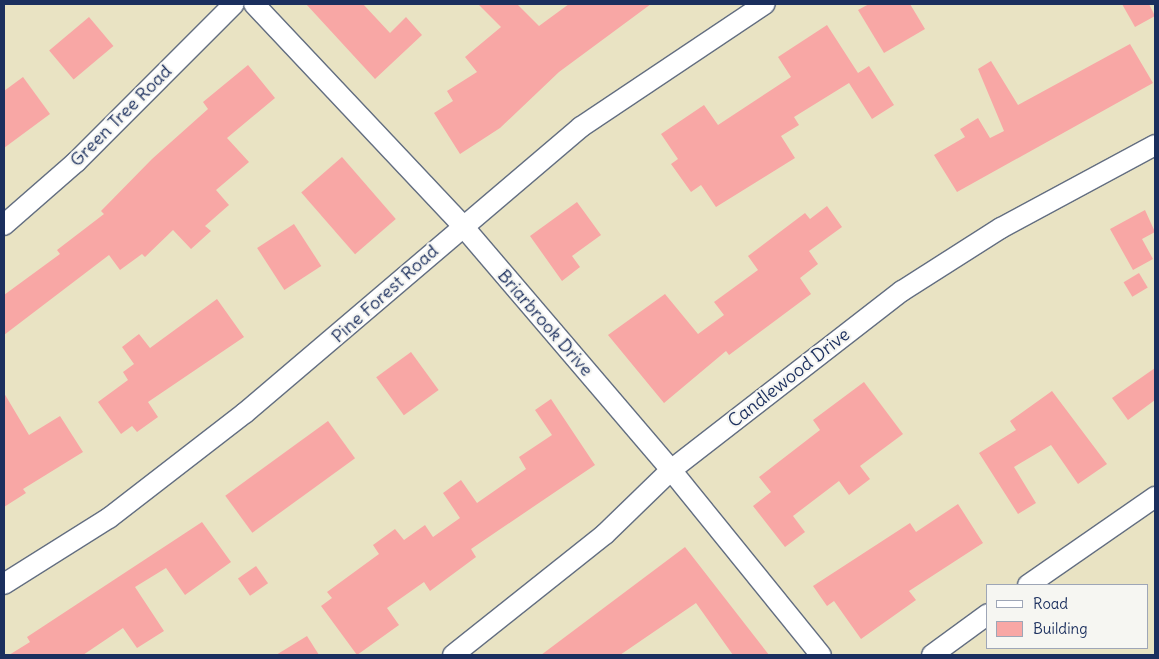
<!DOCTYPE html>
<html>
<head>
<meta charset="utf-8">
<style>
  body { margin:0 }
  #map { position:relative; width:1159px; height:659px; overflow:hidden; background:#e9e3c3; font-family:Delius,sans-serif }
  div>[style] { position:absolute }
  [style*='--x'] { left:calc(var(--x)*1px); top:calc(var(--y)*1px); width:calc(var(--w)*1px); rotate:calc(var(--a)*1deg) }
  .building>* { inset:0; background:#f8a7a5; transform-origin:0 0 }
  .roads { filter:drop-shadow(1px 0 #636e81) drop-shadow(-1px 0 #636e81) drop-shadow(0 1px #636e81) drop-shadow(0 -1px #636e81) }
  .street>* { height:20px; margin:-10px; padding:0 10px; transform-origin:10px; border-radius:10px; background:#fff }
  span { translate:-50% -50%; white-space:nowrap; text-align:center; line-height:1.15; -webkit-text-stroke:4.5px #f6f6f2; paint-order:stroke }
  .street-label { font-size:18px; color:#1b2f5e }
  .frame { position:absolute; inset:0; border:5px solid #1b2f5e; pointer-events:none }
  .legend { position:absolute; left:986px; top:584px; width:162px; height:65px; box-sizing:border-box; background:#f6f6f2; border:1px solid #9ea6b7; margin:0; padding:6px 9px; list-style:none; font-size:15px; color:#1b2f5e }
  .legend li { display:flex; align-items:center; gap:10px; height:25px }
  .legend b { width:25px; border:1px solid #9ea6b7 }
</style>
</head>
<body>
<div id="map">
  <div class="building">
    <i style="clip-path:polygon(306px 4px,363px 4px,390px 33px,406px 17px,422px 35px,375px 79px)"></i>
    <i style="clip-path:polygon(478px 4px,517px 4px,539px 26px,569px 4px,651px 4px,559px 72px,500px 128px,460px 154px,434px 113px,453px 101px,447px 91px,477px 72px,465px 57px,501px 27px)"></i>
    <i style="clip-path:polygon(869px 4px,910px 4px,925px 29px,884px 53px,858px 10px)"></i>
    <i style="clip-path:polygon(1122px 4px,1149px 4px,1155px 16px,1135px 27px)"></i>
    <i style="left:89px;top:17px;width:38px;height:52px;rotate:50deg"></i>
    <i style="clip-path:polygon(827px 25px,858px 73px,869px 66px,894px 105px,872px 119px,849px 83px,794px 117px,799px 125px,781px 136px,795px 158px,716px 207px,701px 185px,691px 192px,671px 164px,678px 159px,661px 134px,704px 105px,718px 125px,791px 77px,778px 57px)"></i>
    <i style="clip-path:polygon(1130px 44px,1153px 83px,957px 192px,934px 155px,965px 137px,960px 129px,978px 118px,990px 138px,1004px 131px,978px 69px,991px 61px,1018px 105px)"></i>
    <i style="clip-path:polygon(248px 65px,275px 98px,227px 138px,249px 162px,216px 190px,229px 205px,205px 226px,211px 231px,191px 249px,173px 230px,145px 257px,142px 254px,120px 270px,109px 255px,4px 335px,4px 295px,60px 254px,57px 250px,104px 214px,101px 211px,152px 159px,208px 109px,203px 102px)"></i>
    <i style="clip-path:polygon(23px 77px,50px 114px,4px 148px,4px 91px)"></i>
    <i style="left:342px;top:157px;width:82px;height:54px;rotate:49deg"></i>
    <i style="clip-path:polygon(577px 202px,601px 235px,572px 256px,580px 267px,562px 281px,530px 236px)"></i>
    <i style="clip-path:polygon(827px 206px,842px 227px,809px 251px,818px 264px,800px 278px,811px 294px,729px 355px,726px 351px,664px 403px,608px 335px,665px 294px,698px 334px,724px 315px,714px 302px,758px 270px,748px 256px,805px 213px,810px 219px)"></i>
    <i style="clip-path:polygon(1145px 210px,1155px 232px,1142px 239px,1153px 259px,1133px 270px,1110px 229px)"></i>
    <i style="left:294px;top:224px;width:50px;height:44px;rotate:57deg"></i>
    <i style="left:1139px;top:273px;width:17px;height:18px;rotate:59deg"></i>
    <i style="clip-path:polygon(217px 299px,244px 337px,148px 402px,158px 417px,137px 432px,132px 426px,121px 434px,98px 402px,128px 380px,123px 372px,134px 364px,122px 347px,139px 334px,150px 348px)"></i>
    <i style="left:411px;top:352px;width:47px;height:43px;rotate:54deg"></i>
    <i style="clip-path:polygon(1155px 368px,1155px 400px,1128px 420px,1112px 398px)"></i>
    <i style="clip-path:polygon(864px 382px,903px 434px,860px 466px,870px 479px,849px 495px,839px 481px,793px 516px,805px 532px,785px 547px,753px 506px,771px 492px,759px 477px,820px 430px,813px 420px)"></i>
    <i style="clip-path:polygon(1052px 391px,1107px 464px,1078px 484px,1051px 445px,1014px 467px,1036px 503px,1018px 514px,979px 453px,1016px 430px,1010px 421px)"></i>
    <i style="clip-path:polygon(4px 393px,29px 435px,60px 416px,83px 452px,23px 489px,26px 493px,4px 507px)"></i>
    <i style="clip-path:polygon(551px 399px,595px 465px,471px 549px,476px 557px,430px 591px,424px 582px,387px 608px,399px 625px,357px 655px,321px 606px,332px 598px,327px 592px,379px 554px,373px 545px,395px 529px,404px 540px,425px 525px,433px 537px,460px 518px,443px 493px,461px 480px,477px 503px,526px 469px,519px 457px,552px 435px,535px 410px)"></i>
    <i style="left:328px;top:421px;width:46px;height:127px;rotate:54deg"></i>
    <i style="clip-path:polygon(958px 504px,983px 543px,909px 591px,916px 600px,861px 639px,834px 601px,827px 606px,813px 586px,910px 523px,916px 532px)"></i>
    <i style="clip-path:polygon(202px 522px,231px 562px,185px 595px,166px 568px,135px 587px,164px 631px,137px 648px,123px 628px,83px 655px,9px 655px,30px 642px,27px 637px)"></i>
    <i style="clip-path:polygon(685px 547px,769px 655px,733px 655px,696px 603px,620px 655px,541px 655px)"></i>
    <i style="left:256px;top:566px;width:21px;height:22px;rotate:55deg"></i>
    <i style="clip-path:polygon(307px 636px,319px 655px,276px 655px)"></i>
  </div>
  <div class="roads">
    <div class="street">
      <i style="--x:254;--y:4;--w:303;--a:46.7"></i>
      <i style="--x:462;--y:225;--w:322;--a:49.5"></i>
      <i style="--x:671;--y:470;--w:238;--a:51"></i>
      <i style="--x:4;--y:225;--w:96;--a:-41.2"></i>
      <i style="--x:76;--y:162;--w:223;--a:-45"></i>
      <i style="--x:4;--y:584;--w:124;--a:-32.2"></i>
      <i style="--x:109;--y:518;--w:172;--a:-37.7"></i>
      <i style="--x:245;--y:413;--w:441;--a:-40.4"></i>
      <i style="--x:581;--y:127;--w:221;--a:-33.8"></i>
      <i style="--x:1028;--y:585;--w:155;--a:-34.7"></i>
      <i style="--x:453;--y:655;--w:194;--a:-38.5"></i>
      <i style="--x:605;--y:534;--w:92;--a:-44.1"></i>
      <i style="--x:671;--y:470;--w:292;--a:-37.8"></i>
      <i style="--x:902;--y:291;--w:117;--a:-32.5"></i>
      <i style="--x:1001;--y:228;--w:175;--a:-28.3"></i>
      <i style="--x:932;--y:655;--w:69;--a:-36.2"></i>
    </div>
  </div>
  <div class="street-label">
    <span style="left:121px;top:116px;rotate:-45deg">Green Tree Road</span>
    <span style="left:385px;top:294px;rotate:-42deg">Pine Forest Road</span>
    <span style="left:545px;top:323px;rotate:49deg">Briarbrook Drive</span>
    <span style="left:789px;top:378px;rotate:-38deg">Candlewood Drive</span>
  </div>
  <div class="frame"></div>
  <ul class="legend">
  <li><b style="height:6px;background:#fff"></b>Road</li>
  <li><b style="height:14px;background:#f8a7a5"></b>Building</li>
  </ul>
</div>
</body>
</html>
